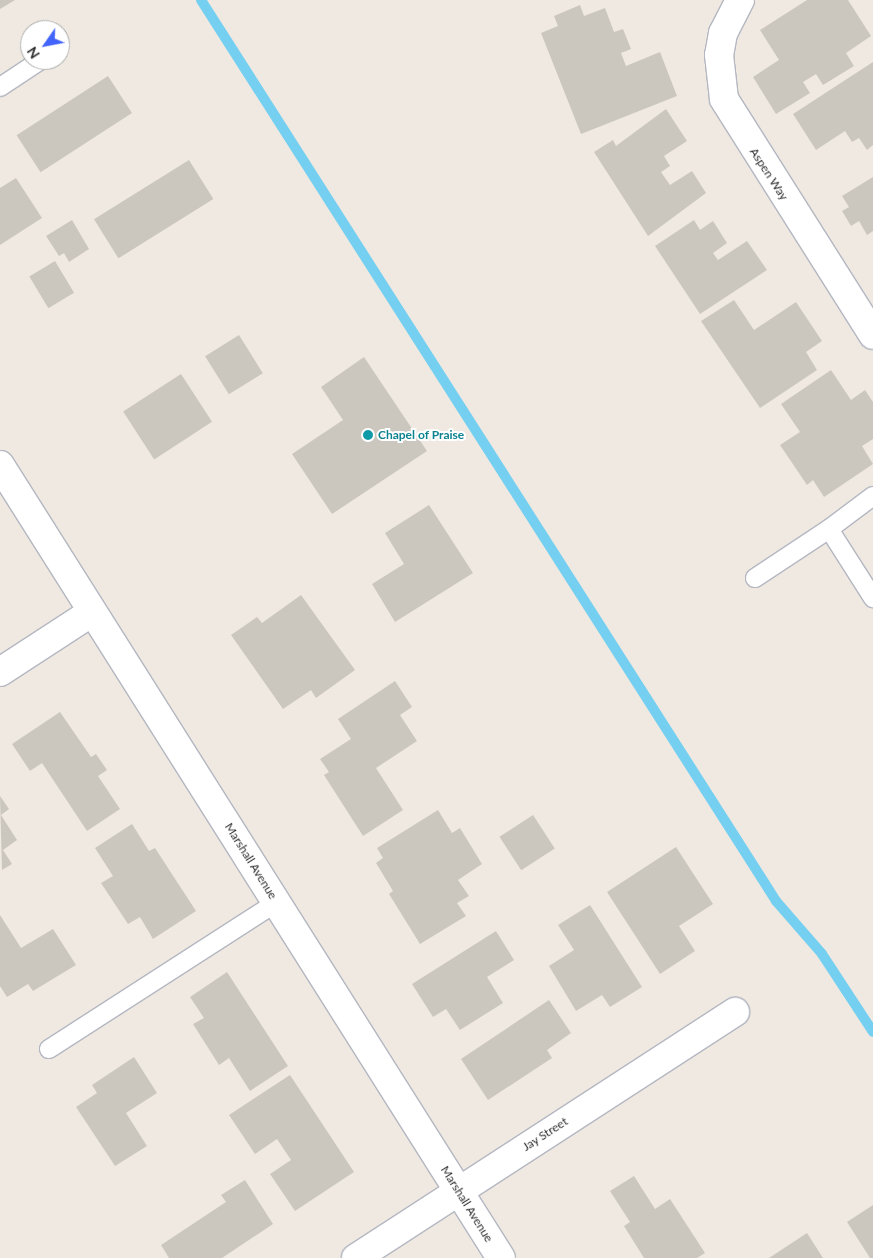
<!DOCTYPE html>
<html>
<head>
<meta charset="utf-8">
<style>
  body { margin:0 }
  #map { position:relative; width:873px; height:1258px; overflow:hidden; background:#efe9e1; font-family:Lato,sans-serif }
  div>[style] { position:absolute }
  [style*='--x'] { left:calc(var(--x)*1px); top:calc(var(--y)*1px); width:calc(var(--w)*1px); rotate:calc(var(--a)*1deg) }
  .stream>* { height:10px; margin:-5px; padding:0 5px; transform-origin:5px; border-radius:5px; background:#75cff0 }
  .building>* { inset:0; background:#cbc7bf; transform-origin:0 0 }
  .roads { filter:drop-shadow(1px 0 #b4b7c1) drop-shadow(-1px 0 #b4b7c1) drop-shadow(0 1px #b4b7c1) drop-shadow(0 -1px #b4b7c1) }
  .service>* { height:18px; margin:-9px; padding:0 9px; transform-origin:9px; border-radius:9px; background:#fff }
  .minor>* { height:28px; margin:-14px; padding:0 14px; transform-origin:14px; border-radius:14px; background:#fff }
  .dots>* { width:14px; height:14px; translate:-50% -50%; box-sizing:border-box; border:2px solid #fff; border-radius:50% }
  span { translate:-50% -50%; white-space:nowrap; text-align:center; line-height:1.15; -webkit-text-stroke:4px #fff; paint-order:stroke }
  .street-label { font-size:12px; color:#2e2e2e }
  .culture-label { font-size:12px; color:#0d838f; font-weight:700 }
  .left { translate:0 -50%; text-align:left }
  .north { position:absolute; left:20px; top:20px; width:50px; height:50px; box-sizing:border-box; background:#fff; border:1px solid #ababab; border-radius:50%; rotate:237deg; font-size:14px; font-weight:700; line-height:20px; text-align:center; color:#2e2e2e }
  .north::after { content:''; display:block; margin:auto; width:18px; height:22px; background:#4264fb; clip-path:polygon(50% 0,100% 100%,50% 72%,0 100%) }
</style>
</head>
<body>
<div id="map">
  <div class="stream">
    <i style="--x:201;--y:0;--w:1069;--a:57.45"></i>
    <i style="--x:776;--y:901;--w:70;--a:49"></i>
    <i style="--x:822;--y:954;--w:93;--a:56.8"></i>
  </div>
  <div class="building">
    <i style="clip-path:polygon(0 0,15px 0,0 9px)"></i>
    <i style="clip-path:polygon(807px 0,848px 0,871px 36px,846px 53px,854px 66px,823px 85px,816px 74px,803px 82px,810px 93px,776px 114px,753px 77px,779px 60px,760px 30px)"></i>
    <i style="clip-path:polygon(580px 5px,584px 16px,605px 8px,614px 32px,623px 29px,631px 49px,621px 53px,626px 66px,660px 52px,677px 96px,581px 134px,541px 33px,558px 26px,554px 16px)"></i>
    <i style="clip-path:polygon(873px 62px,873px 145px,867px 150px,859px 138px,852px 142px,845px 131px,816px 150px,793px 114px)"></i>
    <i style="left:108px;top:76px;width:44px;height:109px;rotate:57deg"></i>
    <i style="clip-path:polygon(666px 109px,687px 141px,664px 156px,670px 166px,661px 172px,670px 185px,692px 171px,706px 193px,648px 236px,594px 152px,613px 140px,616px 146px)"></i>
    <i style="left:189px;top:160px;width:46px;height:112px;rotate:58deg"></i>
    <i style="clip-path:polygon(873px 177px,873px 231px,867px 235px,859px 221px,851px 226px,842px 211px,849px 207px,842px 196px)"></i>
    <i style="clip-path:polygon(16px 178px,42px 218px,0 245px,0 188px)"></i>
    <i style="clip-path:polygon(72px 220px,89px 249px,69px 262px,64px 253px,59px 256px,46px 236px)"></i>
    <i style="clip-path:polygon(694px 220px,700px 230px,713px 221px,727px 243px,713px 253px,718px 260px,747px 241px,767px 270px,700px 314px,655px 246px)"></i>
    <i style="left:55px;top:261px;width:37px;height:30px;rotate:59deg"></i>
    <i style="clip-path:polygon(734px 300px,754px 330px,796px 302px,822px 341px,806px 352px,817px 370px,760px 408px,701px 321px)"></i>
    <i style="left:239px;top:335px;width:45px;height:40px;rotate:58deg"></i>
    <i style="clip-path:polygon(364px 357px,427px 451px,332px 514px,292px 454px,343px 420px,321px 387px)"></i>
    <i style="clip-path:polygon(831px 370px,851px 400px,865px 390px,873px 402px,873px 439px,862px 446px,873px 464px,824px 497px,813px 480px,807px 485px,780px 445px,800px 432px,781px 404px)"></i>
    <i style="left:181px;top:374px;width:57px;height:69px;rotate:57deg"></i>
    <i style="clip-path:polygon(429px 505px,473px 573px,395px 622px,372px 584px,404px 564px,385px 533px)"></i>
    <i style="clip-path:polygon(301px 595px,355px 670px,316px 698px,311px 690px,283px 709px,231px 635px,257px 617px,262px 623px)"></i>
    <i style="clip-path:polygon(395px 681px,412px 707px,400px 715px,417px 741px,376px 768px,403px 810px,363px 836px,324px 775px,329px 772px,320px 759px,351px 739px,338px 719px)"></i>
    <i style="clip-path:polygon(60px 712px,91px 757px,96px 754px,107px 770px,98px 776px,120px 809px,87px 831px,42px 763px,30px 771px,12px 744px)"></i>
    <i style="clip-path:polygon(0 796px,9px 809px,1px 815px,17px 840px,3px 850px,12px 864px,2px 870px)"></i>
    <i style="clip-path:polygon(438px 810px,452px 833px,460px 828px,482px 864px,458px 880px,469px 896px,457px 903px,466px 916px,420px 944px,389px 894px,393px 891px,376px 863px,383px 858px,377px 848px)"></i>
    <i style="left:533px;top:815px;width:40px;height:40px;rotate:57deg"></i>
    <i style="clip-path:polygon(132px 824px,149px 851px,155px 848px,196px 911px,153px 939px,140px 917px,128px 924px,101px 883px,113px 876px,95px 848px)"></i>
    <i style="clip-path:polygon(676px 847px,713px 904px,679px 926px,695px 951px,660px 974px,607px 892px)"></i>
    <i style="clip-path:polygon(590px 905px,642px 987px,610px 1007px,602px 995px,576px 1011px,549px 966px,574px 950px,558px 925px)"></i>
    <i style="clip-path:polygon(0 915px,21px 948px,53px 929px,76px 965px,33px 991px,28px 984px,7px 997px,0 986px)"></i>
    <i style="clip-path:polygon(496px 931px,514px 960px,487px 977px,503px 1003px,460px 1030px,446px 1009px,433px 1017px,412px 984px)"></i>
    <i style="clip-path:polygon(227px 972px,288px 1066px,250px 1091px,229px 1058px,219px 1065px,193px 1024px,204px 1018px,190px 997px)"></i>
    <i style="clip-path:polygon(549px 1000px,571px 1033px,547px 1050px,552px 1058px,488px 1100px,461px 1059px)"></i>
    <i style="clip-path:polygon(134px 1057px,157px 1093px,126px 1113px,147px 1146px,115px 1166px,76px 1107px,97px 1093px,92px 1085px)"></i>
    <i style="clip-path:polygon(290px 1075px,354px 1172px,295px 1211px,270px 1174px,291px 1160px,277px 1139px,255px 1154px,229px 1115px)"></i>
    <i style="clip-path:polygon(634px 1176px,655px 1209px,670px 1199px,705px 1253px,697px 1258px,644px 1258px,624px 1226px,630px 1222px,610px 1191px)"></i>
    <i style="clip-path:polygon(245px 1180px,273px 1224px,222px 1258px,169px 1258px,161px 1245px,226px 1202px,221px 1195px)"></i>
    <i style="clip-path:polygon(873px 1205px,873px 1258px,870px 1258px,847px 1222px)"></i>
    <i style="clip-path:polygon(807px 1233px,823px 1258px,769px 1258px)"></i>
  </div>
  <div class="roads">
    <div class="service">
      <i style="--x:0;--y:87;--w:49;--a:-33.4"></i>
      <i style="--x:873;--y:496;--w:55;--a:143.1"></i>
      <i style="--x:829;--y:529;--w:82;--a:57.5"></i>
      <i style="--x:755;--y:578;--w:89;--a:-33.5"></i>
      <i style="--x:49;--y:1049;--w:271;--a:-32.8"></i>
    </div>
    <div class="minor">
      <i style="--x:740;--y:0;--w:37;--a:117"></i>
      <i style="--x:723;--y:33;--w:22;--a:100"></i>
      <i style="--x:719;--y:55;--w:44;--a:83.5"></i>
      <i style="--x:724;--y:99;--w:279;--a:57.7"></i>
      <i style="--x:0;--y:465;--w:938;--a:57.72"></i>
      <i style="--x:0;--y:672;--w:110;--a:-33.1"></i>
      <i style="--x:356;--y:1258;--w:452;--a:-33"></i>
    </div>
  </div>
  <div class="dots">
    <i style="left:368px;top:435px;background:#0f9aa8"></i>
  </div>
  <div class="street-label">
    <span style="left:769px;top:174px;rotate:57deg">Aspen Way</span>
    <span style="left:251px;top:861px;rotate:58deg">Marshall Avenue</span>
    <span style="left:545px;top:1134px;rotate:-33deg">Jay Street</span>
    <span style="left:467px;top:1204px;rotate:58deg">Marshall Avenue</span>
  </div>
  <div class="culture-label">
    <span class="left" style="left:378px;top:435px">Chapel of Praise</span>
  </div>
  <div class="north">N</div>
</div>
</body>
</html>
